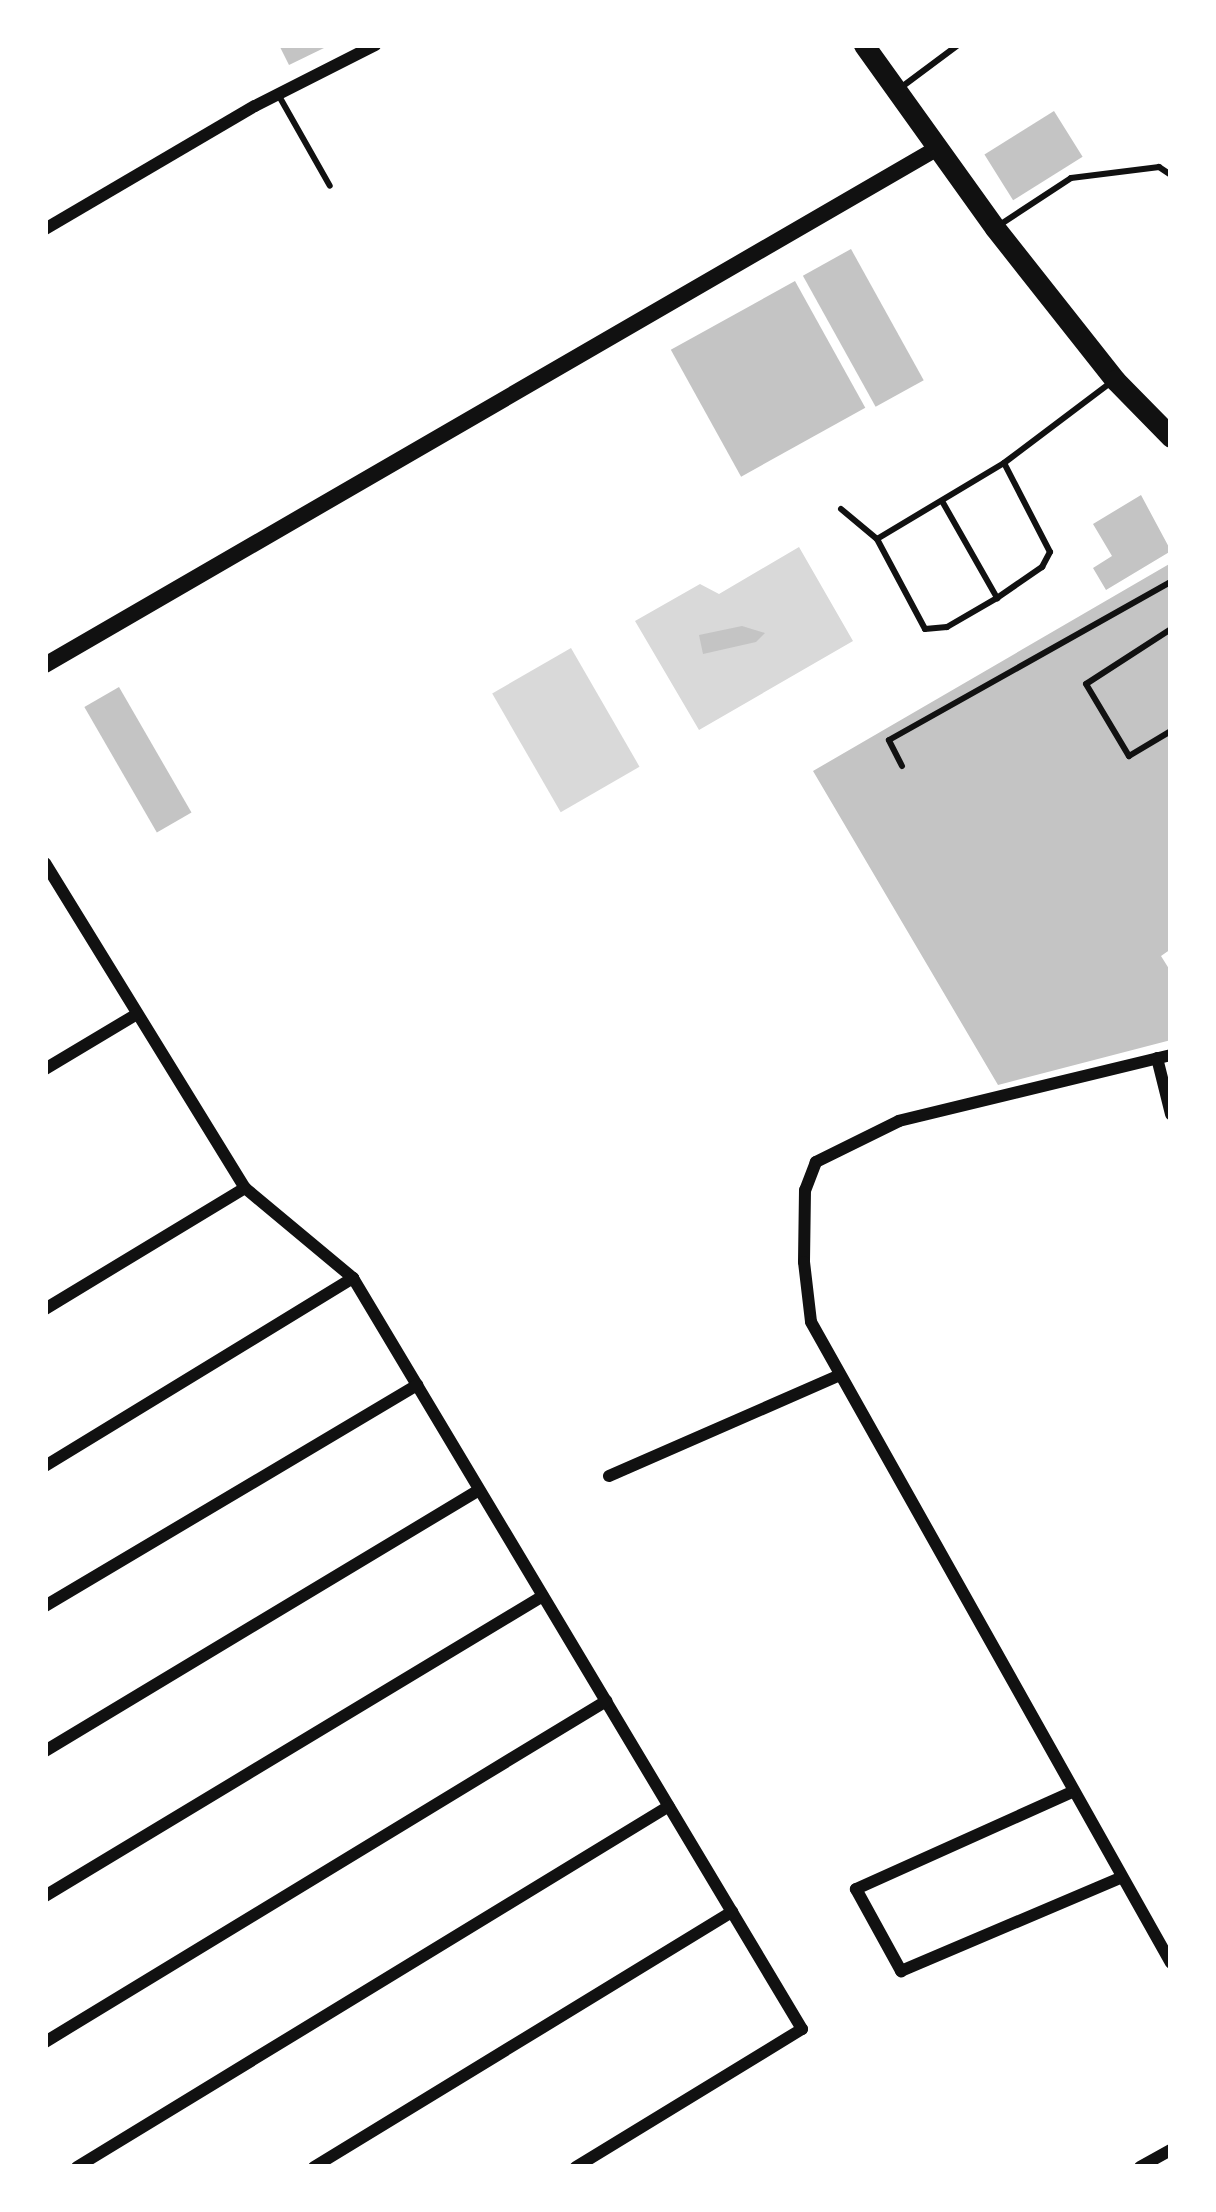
<!DOCTYPE html>
<html>
<head>
<meta charset="utf-8">
<style>
  body { margin:0 }
  #map { position:relative; width:1216px; height:2212px; overflow:hidden; background:#fff; font-family:Montserrat,sans-serif }
  div>[style] { position:absolute }
  [style*='--x'] { left:calc(var(--x)*1px); top:calc(var(--y)*1px); width:calc(var(--w)*1px); rotate:calc(var(--a)*1deg) }
  .water>* { inset:0; background:#d9d9d9; transform-origin:0 0 }
  .building>* { inset:0; background:#c4c4c4; transform-origin:0 0 }
  .service>* { height:6px; margin:-3px; padding:0 3px; transform-origin:3px; border-radius:3px; background:#111 }
  .minor>* { height:12px; margin:-6px; padding:0 6px; transform-origin:6px; border-radius:6px; background:#111 }
  .tertiary>* { height:16px; margin:-8px; padding:0 8px; transform-origin:8px; border-radius:8px; background:#111 }
  .primary>* { height:21px; margin:-10.5px; padding:0 10.5px; transform-origin:10.5px; border-radius:10.5px; background:#111 }
  span { translate:-50% -50%; white-space:nowrap; text-align:center; line-height:1.15; -webkit-text-stroke:12px #fff; paint-order:stroke }
  .frame { position:absolute; inset:0; border:48px solid #fff; pointer-events:none }
</style>
</head>
<body>
<div id="map">
  <div class="water">
    <i style="clip-path:polygon(799px 547px,853px 641px,699px 730px,635px 621px,700px 584px,719px 594px)"></i>
    <i style="left:571px;top:648px;width:137px;height:91px;rotate:60deg"></i>
  </div>
  <div class="building">
    <i style="clip-path:polygon(279px 45px,322px 45px,324px 48px,289px 65px)"></i>
    <i style="left:1054px;top:111px;width:54px;height:82px;rotate:58deg"></i>
    <i style="left:851px;top:249px;width:150px;height:55px;rotate:61deg"></i>
    <i style="left:795px;top:281px;width:145px;height:142px;rotate:61deg"></i>
    <i style="clip-path:polygon(1141px 495px,1171px 551px,1106px 590px,1093px 568px,1112px 556px,1093px 524px)"></i>
    <i style="clip-path:polygon(1171px 563px,1171px 949px,1161px 956px,1171px 972px,1171px 1040px,998px 1085px,813px 771px)"></i>
    <i style="clip-path:polygon(742px 626px,765px 633px,756px 642px,703px 654px,699px 635px)"></i>
    <i style="left:119px;top:687px;width:145px;height:40px;rotate:60deg"></i>
  </div>
  <div class="service">
    <i style="--x:903;--y:86;--w:69;--a:-36.7"></i>
    <i style="--x:279;--y:96;--w:103;--a:60.5"></i>
    <i style="--x:998;--y:226;--w:87;--a:-33.3"></i>
    <i style="--x:1071;--y:178;--w:89;--a:-7.1"></i>
    <i style="--x:1159;--y:167;--w:14;--a:34"></i>
    <i style="--x:942;--y:501;--w:112;--a:60.4"></i>
    <i style="--x:841;--y:509;--w:47;--a:39.8"></i>
    <i style="--x:877;--y:539;--w:148;--a:-30.9"></i>
    <i style="--x:1004;--y:463;--w:131;--a:-37"></i>
    <i style="--x:877;--y:539;--w:102;--a:61.9"></i>
    <i style="--x:925;--y:629;--w:22;--a:-5"></i>
    <i style="--x:947;--y:627;--w:58;--a:-30.1"></i>
    <i style="--x:997;--y:598;--w:55;--a:-34.6"></i>
    <i style="--x:1042;--y:567;--w:17;--a:-62"></i>
    <i style="--x:1050;--y:552;--w:100;--a:-117.3"></i>
    <i style="--x:1171;--y:629;--w:101;--a:147.1"></i>
    <i style="--x:1086;--y:684;--w:84;--a:59.2"></i>
    <i style="--x:1129;--y:756;--w:49;--a:-30.8"></i>
    <i style="--x:902;--y:766;--w:29;--a:-117"></i>
    <i style="--x:889;--y:740;--w:323;--a:-29.3"></i>
  </div>
  <div class="minor">
    <i style="--x:45;--y:229;--w:243;--a:-30.4"></i>
    <i style="--x:255;--y:106;--w:135;--a:-26.9"></i>
    <i style="--x:45;--y:863;--w:382;--a:58.4"></i>
    <i style="--x:245;--y:1188;--w:141;--a:39.8"></i>
    <i style="--x:353;--y:1278;--w:875;--a:59.13"></i>
    <i style="--x:802;--y:2029;--w:265;--a:148.6"></i>
    <i style="--x:1171;--y:1055;--w:280;--a:166.4"></i>
    <i style="--x:899;--y:1121;--w:93;--a:153.7"></i>
    <i style="--x:816;--y:1162;--w:30;--a:111"></i>
    <i style="--x:805;--y:1190;--w:72;--a:90.8"></i>
    <i style="--x:804;--y:1262;--w:60;--a:83.3"></i>
    <i style="--x:811;--y:1322;--w:735;--a:60.68"></i>
    <i style="--x:1157;--y:1058;--w:58;--a:76"></i>
    <i style="--x:45;--y:1069;--w:107;--a:-30.9"></i>
    <i style="--x:45;--y:1309;--w:234;--a:-31.2"></i>
    <i style="--x:45;--y:1466;--w:361;--a:-31.4"></i>
    <i style="--x:609;--y:1476;--w:252;--a:-23.6"></i>
    <i style="--x:45;--y:1606;--w:433;--a:-30.7"></i>
    <i style="--x:45;--y:1751;--w:506;--a:-31.02"></i>
    <i style="--x:1072;--y:1792;--w:237;--a:155.8"></i>
    <i style="--x:856;--y:1889;--w:94;--a:61.2"></i>
    <i style="--x:901;--y:1971;--w:238;--a:-23"></i>
    <i style="--x:45;--y:1896;--w:581;--a:-31.07"></i>
    <i style="--x:45;--y:2042;--w:657;--a:-31.29"></i>
    <i style="--x:77;--y:2167;--w:693;--a:-31.37"></i>
    <i style="--x:314;--y:2167;--w:490;--a:-31.4"></i>
    <i style="--x:1140;--y:2167;--w:35;--a:-29"></i>
  </div>
  <div class="tertiary">
    <i style="--x:45;--y:665;--w:1030;--a:-30.08"></i>
  </div>
  <div class="primary">
    <i style="--x:864;--y:45;--w:225;--a:54.4"></i>
    <i style="--x:995;--y:228;--w:194;--a:51.7"></i>
    <i style="--x:1115;--y:380;--w:80;--a:45.5"></i>
  </div>
  <div class="frame"></div>
</div>
</body>
</html>
